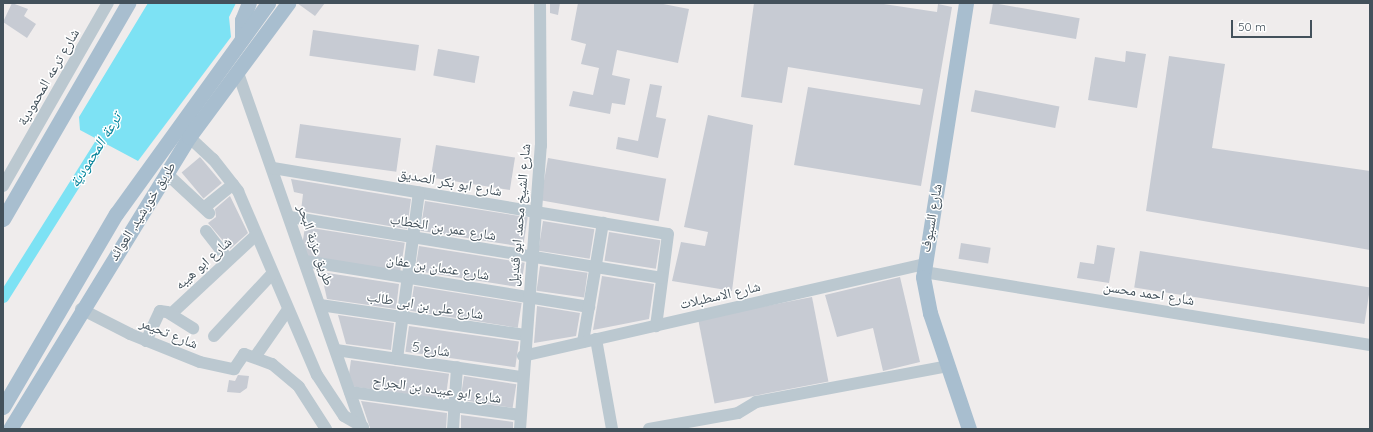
<!DOCTYPE html>
<html>
<head>
<meta charset="utf-8">
<style>
  body { margin:0 }
  #map { position:relative; width:1373px; height:432px; overflow:hidden; background:#efecec; font-family:Quicksand,"Noto Naskh Arabic",sans-serif }
  div>[style] { position:absolute }
  [style*='--x'] { left:calc(var(--x)*1px); top:calc(var(--y)*1px); width:calc(var(--w)*1px); rotate:calc(var(--a)*1deg) }
  .water>* { inset:0; background:#7de2f4 }
  .canal>* { height:11px; margin:-5.5px; padding:0 5.5px; transform-origin:5.5px; border-radius:5.5px; background:#7de2f4 }
  .building>* { inset:0; background:#c7cbd3; transform-origin:0 0 }
  .minor>* { height:12px; margin:-6px; padding:0 6px; transform-origin:6px; border-radius:6px; background:#bbc8d0 }
  .major>* { height:15px; margin:-7.5px; padding:0 7.5px; transform-origin:7.5px; border-radius:7.5px; background:#a8becf }
  span { translate:-50% -50%; white-space:nowrap; text-align:center; line-height:1.15; -webkit-text-stroke:3px #fff; paint-order:stroke }
  .street-label { font-size:14px; color:#43515b }
  .water-label { font-size:15px; color:#038299; font-style:italic }
  .frame { position:absolute; inset:0; border:4px solid #43515b; pointer-events:none }
  .scale { position:absolute; left:1231px; top:20px; width:81px; height:18px; box-sizing:border-box; border:2px solid #43515b; border-top:0; padding-left:5px; font-size:12px; line-height:14px; white-space:nowrap; color:#43515b; -webkit-text-stroke:3px #fff; paint-order:stroke }
</style>
</head>
<body>
<div id="map">
  <div class="water">
    <i style="clip-path:polygon(148px 3px,236px 3px,229px 17px,231px 37px,138px 161px,80px 130px,79px 117px)"></i>
  </div>
  <div class="canal">
    <i style="--x:3;--y:297;--w:197;--a:-57.8"></i>
  </div>
  <div class="building">
    <i style="clip-path:polygon(12px 3px,28px 9px,24px 16px,36px 24px,27px 38px,3px 22px)"></i>
    <i style="clip-path:polygon(297px 3px,325px 3px,315px 16px)"></i>
    <i style="clip-path:polygon(550px 3px,560px 3px,558px 15px,550px 13px)"></i>
    <i style="clip-path:polygon(578px 3px,658px 3px,689px 9px,678px 63px,617px 50px,612px 75px,630px 79px,625px 105px,612px 103px,610px 114px,569px 106px,573px 91px,593px 95px,599px 68px,581px 64px,586px 44px,571px 40px)"></i>
    <i style="clip-path:polygon(754px 3px,877px 3px,937px 12px,938px 4px,952px 7px,921px 186px,794px 165px,808px 87px,920px 105px,923px 89px,788px 67px,782px 103px,741px 97px)"></i>
    <i style="left:993px;top:3px;width:88px;height:21px;rotate:10deg"></i>
    <i style="left:313px;top:30px;width:107px;height:26px;rotate:8deg"></i>
    <i style="left:438px;top:49px;width:42px;height:27px;rotate:10deg"></i>
    <i style="clip-path:polygon(1126px 51px,1146px 54px,1137px 108px,1088px 100px,1095px 57px,1125px 62px)"></i>
    <i style="clip-path:polygon(1169px 56px,1225px 64px,1212px 148px,1370px 171px,1370px 250px,1146px 211px)"></i>
    <i style="clip-path:polygon(650px 84px,662px 86px,656px 117px,666px 119px,658px 158px,616px 149px,618px 137px,638px 141px)"></i>
    <i style="left:975px;top:90px;width:86px;height:22px;rotate:11deg"></i>
    <i style="clip-path:polygon(708px 115px,753px 125px,732px 291px,672px 281px,681px 242px,705px 246px,708px 232px,684px 227px)"></i>
    <i style="left:300px;top:124px;width:102px;height:34px;rotate:8deg"></i>
    <i style="left:436px;top:145px;width:80px;height:33px;rotate:9deg"></i>
    <i style="left:200px;top:157px;width:34px;height:24px;rotate:50deg"></i>
    <i style="left:548px;top:158px;width:120px;height:43px;rotate:10deg"></i>
    <i style="clip-path:polygon(291px 179px,411px 199px,407px 229px,301px 211px,303px 194px,294px 192px)"></i>
    <i style="clip-path:polygon(230px 196px,248px 233px,230px 249px,208px 223px,216px 217px,215px 209px)"></i>
    <i style="left:425px;top:201px;width:104px;height:30px;rotate:9deg"></i>
    <i style="left:543px;top:221px;width:52px;height:30px;rotate:9deg"></i>
    <i style="left:305px;top:227px;width:101px;height:29px;rotate:9deg"></i>
    <i style="left:609px;top:232px;width:52px;height:29px;rotate:9deg"></i>
    <i style="left:961px;top:243px;width:30px;height:16px;rotate:9deg"></i>
    <i style="clip-path:polygon(1097px 245px,1115px 248px,1109px 283px,1077px 278px,1080px 262px,1094px 264px)"></i>
    <i style="left:419px;top:246px;width:107px;height:25px;rotate:9deg"></i>
    <i style="left:1140px;top:251px;width:233px;height:37px;rotate:9deg"></i>
    <i style="left:540px;top:266px;width:48px;height:25px;rotate:8deg"></i>
    <i style="clip-path:polygon(321px 272px,399px 284px,396px 309px,327px 299px)"></i>
    <i style="clip-path:polygon(602px 276px,654px 284px,649px 319px,593px 330px)"></i>
    <i style="clip-path:polygon(900px 277px,920px 362px,883px 371px,873px 328px,837px 337px,825px 295px)"></i>
    <i style="left:414px;top:286px;width:109px;height:25px;rotate:9deg"></i>
    <i style="left:812px;top:297px;width:86px;height:116px;rotate:79deg"></i>
    <i style="clip-path:polygon(537px 306px,580px 313px,576px 336px,534px 343px)"></i>
    <i style="clip-path:polygon(338px 315px,394px 323px,391px 350px,346px 344px)"></i>
    <i style="left:409px;top:326px;width:111px;height:26px;rotate:8deg"></i>
    <i style="left:351px;top:360px;width:99px;height:26px;rotate:8deg"></i>
    <i style="clip-path:polygon(238px 375px,249px 376px,247px 388px,240px 393px,227px 392px,229px 380px,235px 381px)"></i>
    <i style="left:464px;top:376px;width:53px;height:24px;rotate:9deg"></i>
    <i style="clip-path:polygon(361px 401px,447px 413px,446px 429px,370px 428px)"></i>
    <i style="clip-path:polygon(461px 415px,513px 422px,513px 429px,461px 429px)"></i>
  </div>
  <div class="minor">
    <i style="--x:238;--y:73;--w:377;--a:70.7"></i>
    <i style="--x:189;--y:137;--w:33;--a:43"></i>
    <i style="--x:213;--y:159;--w:41;--a:52"></i>
    <i style="--x:238;--y:191;--w:200;--a:66.8"></i>
    <i style="--x:317;--y:375;--w:49;--a:56.6"></i>
    <i style="--x:344;--y:416;--w:22;--a:30"></i>
    <i style="--x:273;--y:168;--w:400;--a:9.5"></i>
    <i style="--x:668;--y:234;--w:93;--a:97.4"></i>
    <i style="--x:166;--y:173;--w:59;--a:42.9"></i>
    <i style="--x:3;--y:186;--w:211;--a:-60.2"></i>
    <i style="--x:205;--y:207;--w:36;--a:-39"></i>
    <i style="--x:290;--y:217;--w:377;--a:9.3"></i>
    <i style="--x:206;--y:231;--w:36;--a:52"></i>
    <i style="--x:305;--y:261;--w:288;--a:9.2"></i>
    <i style="--x:924;--y:272;--w:452;--a:9.3"></i>
    <i style="--x:320;--y:305;--w:207;--a:8.3"></i>
    <i style="--x:81;--y:309;--w:55;--a:27"></i>
    <i style="--x:130;--y:334;--w:75;--a:21.8"></i>
    <i style="--x:200;--y:362;--w:35;--a:12"></i>
    <i style="--x:234;--y:369;--w:18;--a:-56"></i>
    <i style="--x:244;--y:354;--w:30;--a:20"></i>
    <i style="--x:272;--y:364;--w:35;--a:40"></i>
    <i style="--x:299;--y:387;--w:50;--a:57.3"></i>
    <i style="--x:171;--y:314;--w:116;--a:-42.9"></i>
    <i style="--x:214;--y:336;--w:85;--a:-46.9"></i>
    <i style="--x:596;--y:339;--w:91;--a:79.9"></i>
    <i style="--x:146;--y:341;--w:33;--a:-65"></i>
    <i style="--x:160;--y:311;--w:7;--a:8"></i>
    <i style="--x:167;--y:312;--w:31;--a:32"></i>
    <i style="--x:583;--y:342;--w:121;--a:-80.5"></i>
    <i style="--x:336;--y:350;--w:188;--a:8.3"></i>
    <i style="--x:523;--y:356;--w:411;--a:-12.9"></i>
    <i style="--x:255;--y:357;--w:56;--a:-55.2"></i>
    <i style="--x:397;--y:359;--w:168;--a:-82.5"></i>
    <i style="--x:350;--y:392;--w:172;--a:7.7"></i>
    <i style="--x:453;--y:429;--w:62;--a:-86.3"></i>
    <i style="--x:520;--y:429;--w:284;--a:-85.8"></i>
    <i style="--x:541;--y:146;--w:143;--a:-90.4"></i>
    <i style="--x:649;--y:429;--w:90;--a:-10.2"></i>
    <i style="--x:738;--y:413;--w:21;--a:-31"></i>
    <i style="--x:756;--y:402;--w:195;--a:-10.6"></i>
  </div>
  <div class="major">
    <i style="--x:966;--y:3;--w:277;--a:98.9"></i>
    <i style="--x:923;--y:277;--w:37;--a:79"></i>
    <i style="--x:930;--y:313;--w:122;--a:71.4"></i>
    <i style="--x:242;--y:39;--w:19;--a:-90"></i>
    <i style="--x:242;--y:20;--w:18;--a:-68"></i>
    <i style="--x:3;--y:219;--w:250;--a:-59.9"></i>
    <i style="--x:3;--y:407;--w:224;--a:-59.7"></i>
    <i style="--x:116;--y:214;--w:260;--a:-54.2"></i>
    <i style="--x:10;--y:429;--w:342;--a:-58.5"></i>
    <i style="--x:189;--y:137;--w:167;--a:-53.5"></i>
  </div>
  <div class="street-label">
    <span style="left:48px;top:77px;rotate:-60deg">شارع ترعه المحمودية</span>
    <span style="left:450px;top:182px;rotate:10deg">شارع ابو بكر الصديق</span>
    <span style="left:142px;top:211px;rotate:-58deg">طريق خورشيد, العوائد</span>
    <span style="left:519px;top:215px;rotate:-85deg">شارع الشيخ محمد ابو قنديل</span>
    <span style="left:931px;top:218px;rotate:-80deg">شارع السيوف</span>
    <span style="left:443px;top:227px;rotate:9deg">شارع عمر بن الخطاب</span>
    <span style="left:316px;top:245px;rotate:71deg">طريق عزبة البحر</span>
    <span style="left:203px;top:263px;rotate:-42deg">شارع ابو هيبه</span>
    <span style="left:438px;top:267px;rotate:9deg">شارع عثمان بن عفان</span>
    <span style="left:1149px;top:293px;rotate:9deg">شارع احمد محسن</span>
    <span style="left:720px;top:295px;rotate:-13deg">شارع الاسطبلات</span>
    <span style="left:425px;top:305px;rotate:9deg">شارع على بن ابى طالب</span>
    <span style="left:169px;top:333px;rotate:22deg">شارع تحيمر</span>
    <span style="left:431px;top:349px;rotate:8deg">شارع 5</span>
    <span style="left:437px;top:389px;rotate:8deg">شارع ابو عبيده بن الجراح</span>
  </div>
  <div class="water-label">
    <span style="left:95px;top:150px;rotate:-58deg">ترعة المحمودية</span>
  </div>
  <div class="frame"></div>
  <div class="scale">50 m</div>
</div>
</body>
</html>
